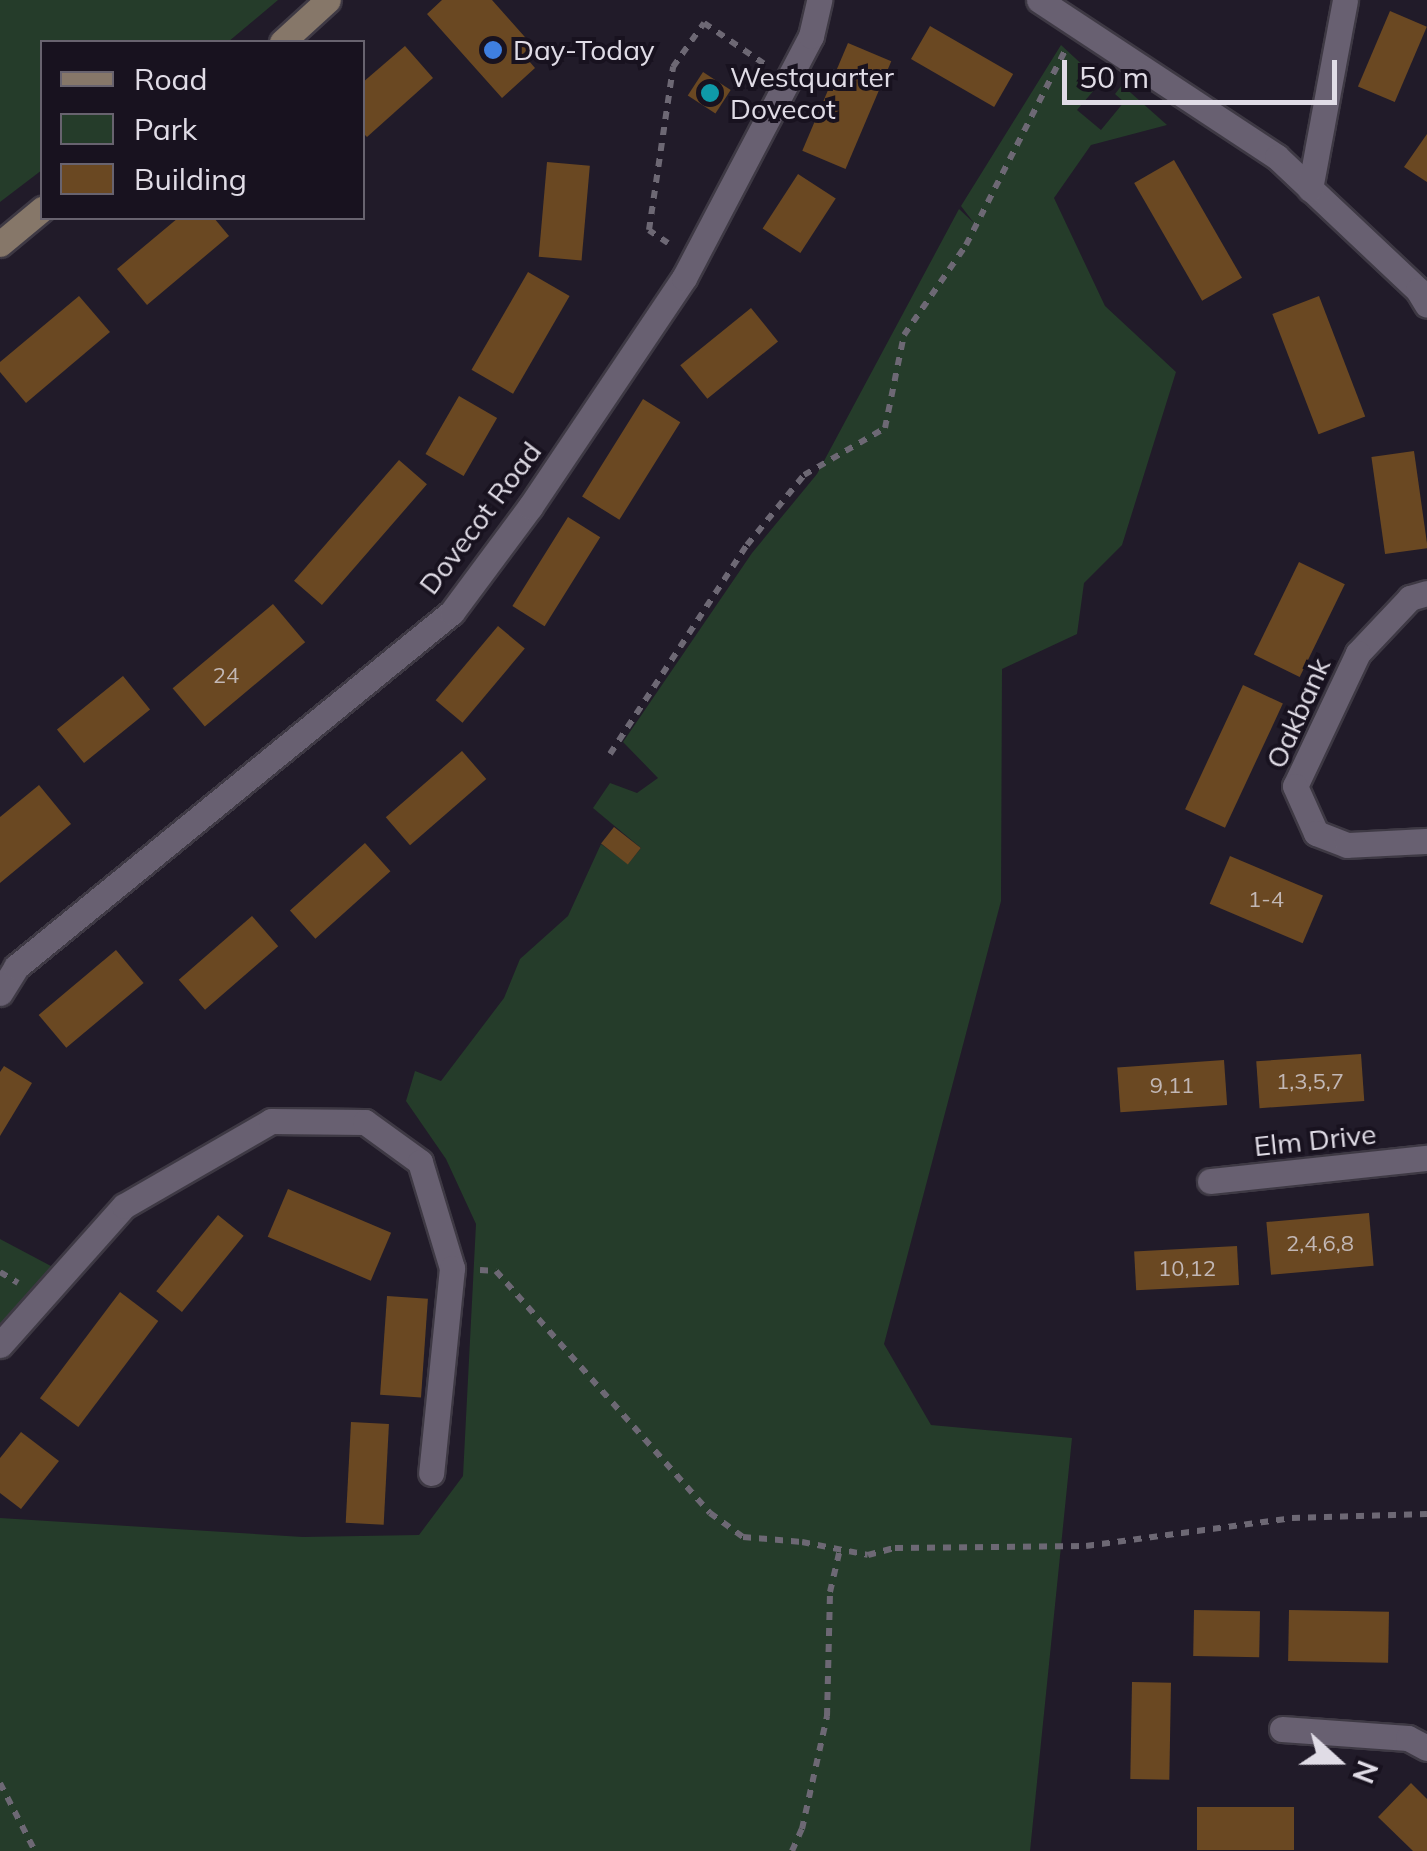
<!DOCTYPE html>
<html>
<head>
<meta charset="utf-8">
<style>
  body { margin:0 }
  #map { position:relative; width:1427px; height:1851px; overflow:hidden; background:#211b29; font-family:Mulish,sans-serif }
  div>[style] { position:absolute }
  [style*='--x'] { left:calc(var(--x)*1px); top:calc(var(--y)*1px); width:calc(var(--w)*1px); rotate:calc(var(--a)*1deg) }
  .green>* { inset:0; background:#253c2a }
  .building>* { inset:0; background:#6a4822; transform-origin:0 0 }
  .path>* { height:6px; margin-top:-3px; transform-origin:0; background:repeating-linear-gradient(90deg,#6d6874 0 8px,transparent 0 16px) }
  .roads { filter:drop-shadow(2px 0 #3e3944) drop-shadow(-2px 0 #3e3944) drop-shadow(0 2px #3e3944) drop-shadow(0 -2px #3e3944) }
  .street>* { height:25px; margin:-12.5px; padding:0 12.5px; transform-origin:12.5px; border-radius:12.5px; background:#686071 }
  .secondary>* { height:25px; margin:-12.5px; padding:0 12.5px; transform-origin:12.5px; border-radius:12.5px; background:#867769 }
  .dots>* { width:28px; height:28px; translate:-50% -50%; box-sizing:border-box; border:5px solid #18121f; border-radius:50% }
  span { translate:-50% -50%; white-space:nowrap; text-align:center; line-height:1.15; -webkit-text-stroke:8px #18121f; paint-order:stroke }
  .number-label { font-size:22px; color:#c2b7b5 }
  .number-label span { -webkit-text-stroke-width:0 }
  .poi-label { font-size:28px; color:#e0dce6 }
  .left { translate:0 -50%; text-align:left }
  .street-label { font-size:28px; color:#e0dce6 }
  .legend { position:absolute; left:40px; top:40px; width:325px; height:180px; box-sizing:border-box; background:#18121f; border:2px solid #68636f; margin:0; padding:12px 18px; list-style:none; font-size:30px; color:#e0dce6 }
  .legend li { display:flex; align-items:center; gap:20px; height:50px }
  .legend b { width:50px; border:2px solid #68636f }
  .north { position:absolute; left:1287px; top:1711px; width:100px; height:100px; -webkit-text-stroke:8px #18121f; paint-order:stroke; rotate:111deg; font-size:28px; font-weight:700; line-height:40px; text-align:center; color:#e0dce6 }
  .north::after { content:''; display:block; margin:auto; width:35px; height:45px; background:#e0dce6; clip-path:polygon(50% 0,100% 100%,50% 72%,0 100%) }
  .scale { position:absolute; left:1062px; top:60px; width:275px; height:45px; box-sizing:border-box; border:5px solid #e0dce6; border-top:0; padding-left:12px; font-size:30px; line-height:35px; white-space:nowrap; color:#e0dce6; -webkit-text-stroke:8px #18121f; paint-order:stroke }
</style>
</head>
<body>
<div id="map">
  <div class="green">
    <i style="clip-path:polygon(0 0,278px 0,228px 42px,42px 42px,42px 170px,0 202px)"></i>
    <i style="clip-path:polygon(1061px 45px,1101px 82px,1077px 110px,1101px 130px,1124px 102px,1115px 94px,1122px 85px,1167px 125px,1091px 145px,1054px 198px,1105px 306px,1176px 372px,1122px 545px,1084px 583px,1077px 634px,1002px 669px,1001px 901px,884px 1344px,931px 1425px,1072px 1438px,1030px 1851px,0 1851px,0 1518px,303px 1537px,419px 1535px,463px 1476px,476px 1224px,446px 1159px,406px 1101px,415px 1071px,441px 1081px,504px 998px,520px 959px,568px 916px,601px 844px,628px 864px,641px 848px,593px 808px,610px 783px,637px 793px,658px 778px,623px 742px,752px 553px,817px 474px,959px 209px,974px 223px,961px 206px)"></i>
    <i style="clip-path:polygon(0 1239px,66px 1274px,0 1345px)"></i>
  </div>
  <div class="building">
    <i style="clip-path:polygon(442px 0,492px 0,532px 45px,523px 54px,535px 68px,502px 98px,427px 14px)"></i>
    <i style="left:1390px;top:11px;width:40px;height:82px;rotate:23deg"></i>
    <i style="left:930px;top:26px;width:96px;height:38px;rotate:30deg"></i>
    <i style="left:848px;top:43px;width:47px;height:117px;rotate:23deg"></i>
    <i style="clip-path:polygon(405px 46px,433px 78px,367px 137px,362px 132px,362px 83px)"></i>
    <i style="left:703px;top:72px;width:33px;height:28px;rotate:33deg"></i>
    <i style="clip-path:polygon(1427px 134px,1427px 182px,1404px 167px)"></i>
    <i style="left:1174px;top:160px;width:136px;height:46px;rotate:60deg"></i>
    <i style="left:547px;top:162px;width:43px;height:95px;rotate:5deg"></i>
    <i style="left:798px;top:174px;width:45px;height:65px;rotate:33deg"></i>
    <i style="clip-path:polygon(178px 218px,214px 218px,229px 236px,147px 305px,117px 269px)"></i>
    <i style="left:528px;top:272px;width:48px;height:113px;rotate:30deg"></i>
    <i style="clip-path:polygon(79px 296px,110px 332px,26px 403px,0 372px,0 362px)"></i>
    <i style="left:1319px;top:296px;width:129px;height:50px;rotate:69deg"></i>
    <i style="left:751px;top:308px;width:43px;height:91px;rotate:51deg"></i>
    <i style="left:459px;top:396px;width:44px;height:67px;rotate:30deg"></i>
    <i style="left:643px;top:399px;width:44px;height:115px;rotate:32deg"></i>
    <i style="left:1414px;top:451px;width:98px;height:43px;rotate:82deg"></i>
    <i style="left:399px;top:460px;width:37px;height:160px;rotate:41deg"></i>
    <i style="left:568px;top:517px;width:38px;height:105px;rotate:32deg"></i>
    <i style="left:1299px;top:562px;width:51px;height:103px;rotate:26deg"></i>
    <i style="left:273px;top:604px;width:50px;height:131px;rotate:50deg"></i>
    <i style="left:498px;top:626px;width:35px;height:97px;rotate:40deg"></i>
    <i style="left:123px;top:676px;width:43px;height:85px;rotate:51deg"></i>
    <i style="left:1243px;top:685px;width:44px;height:137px;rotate:25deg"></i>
    <i style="left:462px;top:751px;width:37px;height:101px;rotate:49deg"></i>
    <i style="clip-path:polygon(39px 785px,71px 824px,0 883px,0 817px)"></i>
    <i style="left:614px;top:827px;width:34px;height:21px;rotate:38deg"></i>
    <i style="left:365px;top:843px;width:38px;height:101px;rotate:48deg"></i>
    <i style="left:1230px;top:856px;width:101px;height:52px;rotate:23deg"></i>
    <i style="left:252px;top:916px;width:40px;height:97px;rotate:49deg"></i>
    <i style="left:116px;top:950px;width:43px;height:101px;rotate:50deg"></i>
    <i style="left:1361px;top:1054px;width:47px;height:105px;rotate:86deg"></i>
    <i style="left:1224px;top:1060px;width:45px;height:107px;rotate:86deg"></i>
    <i style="clip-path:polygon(4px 1066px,32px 1083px,0 1136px,0 1072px)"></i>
    <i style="left:288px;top:1189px;width:112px;height:52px;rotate:23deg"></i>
    <i style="left:1369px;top:1213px;width:53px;height:103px;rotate:85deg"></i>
    <i style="left:218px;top:1215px;width:33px;height:98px;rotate:39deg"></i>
    <i style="left:1237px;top:1246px;width:39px;height:103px;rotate:87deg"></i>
    <i style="left:120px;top:1292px;width:48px;height:133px;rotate:37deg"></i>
    <i style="left:387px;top:1296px;width:41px;height:99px;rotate:4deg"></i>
    <i style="left:351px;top:1422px;width:38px;height:101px;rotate:3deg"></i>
    <i style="clip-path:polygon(21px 1432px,59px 1461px,21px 1509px,0 1493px,0 1458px)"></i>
    <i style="left:1194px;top:1610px;width:66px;height:46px;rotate:1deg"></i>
    <i style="left:1289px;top:1610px;width:100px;height:51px;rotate:1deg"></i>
    <i style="left:1132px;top:1682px;width:39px;height:97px;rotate:1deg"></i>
    <i style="clip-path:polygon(1411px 1783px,1427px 1799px,1427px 1851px,1413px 1851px,1378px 1817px)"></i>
    <i style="left:1197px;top:1807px;width:97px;height:43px"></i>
  </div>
  <div class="path">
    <i style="--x:668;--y:243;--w:23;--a:-146"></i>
    <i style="--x:649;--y:230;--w:165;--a:-81.6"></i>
    <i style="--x:673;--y:67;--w:54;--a:-54.8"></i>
    <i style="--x:704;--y:23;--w:75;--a:34.1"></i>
    <i style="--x:610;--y:754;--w:250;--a:-56.8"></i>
    <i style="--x:747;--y:545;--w:90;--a:-50.8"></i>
    <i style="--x:804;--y:475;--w:94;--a:-30.1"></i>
    <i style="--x:885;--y:428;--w:95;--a:-78.5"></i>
    <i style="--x:904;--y:335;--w:109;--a:-55.4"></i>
    <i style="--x:966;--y:245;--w:220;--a:-63"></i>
    <i style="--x:480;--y:1270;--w:16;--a:4"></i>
    <i style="--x:496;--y:1271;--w:323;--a:48.5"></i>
    <i style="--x:710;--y:1513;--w:41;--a:36"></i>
    <i style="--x:743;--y:1537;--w:59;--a:4.8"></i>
    <i style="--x:802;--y:1542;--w:67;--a:11.1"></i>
    <i style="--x:868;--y:1555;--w:28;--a:-15"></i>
    <i style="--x:895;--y:1548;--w:191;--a:-0.6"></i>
    <i style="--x:1086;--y:1546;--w:208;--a:-7.7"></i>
    <i style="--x:1292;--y:1518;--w:135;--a:-1.7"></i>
    <i style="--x:0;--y:1272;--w:21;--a:31"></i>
    <i style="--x:0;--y:1783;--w:76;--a:62.8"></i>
    <i style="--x:792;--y:1851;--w:24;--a:-66"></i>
    <i style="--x:802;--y:1829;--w:116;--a:-77.5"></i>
    <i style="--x:827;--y:1716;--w:124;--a:-88.6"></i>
    <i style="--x:830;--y:1592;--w:44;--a:-76.9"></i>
  </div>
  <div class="roads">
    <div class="street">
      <i style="--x:1039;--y:0;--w:285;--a:33.4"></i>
      <i style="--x:1277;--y:157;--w:194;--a:43.3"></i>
      <i style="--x:1418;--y:290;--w:17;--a:59"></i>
      <i style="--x:1310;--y:189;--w:192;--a:-79.5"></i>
      <i style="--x:1427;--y:593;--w:18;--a:164"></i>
      <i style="--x:1410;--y:598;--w:76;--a:133.4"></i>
      <i style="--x:1358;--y:653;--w:147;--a:115.3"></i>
      <i style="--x:1295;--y:786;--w:51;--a:65.9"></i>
      <i style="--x:1316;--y:833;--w:33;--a:21"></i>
      <i style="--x:1347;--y:845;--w:80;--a:-2.9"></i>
      <i style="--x:0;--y:993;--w:31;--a:-58"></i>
      <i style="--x:16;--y:967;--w:562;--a:-39.15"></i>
      <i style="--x:452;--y:612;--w:131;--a:-53.4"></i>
      <i style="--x:530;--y:507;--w:276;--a:-56.1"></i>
      <i style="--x:684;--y:278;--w:273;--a:-62.3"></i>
      <i style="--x:811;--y:36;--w:37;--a:-77"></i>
      <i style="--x:1210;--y:1181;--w:218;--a:-6.1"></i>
      <i style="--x:0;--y:1345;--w:186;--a:-48.3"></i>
      <i style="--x:124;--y:1206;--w:170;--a:-30"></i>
      <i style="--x:271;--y:1121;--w:94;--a:0.6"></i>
      <i style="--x:365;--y:1122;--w:68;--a:36"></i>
      <i style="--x:420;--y:1162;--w:111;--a:73.2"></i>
      <i style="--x:452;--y:1268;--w:206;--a:95.8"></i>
      <i style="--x:1282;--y:1729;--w:126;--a:4.1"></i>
      <i style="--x:1408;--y:1738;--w:21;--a:28"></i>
    </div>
    <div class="secondary">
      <i style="--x:282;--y:42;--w:62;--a:-42.4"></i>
      <i style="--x:0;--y:244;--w:55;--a:-39.8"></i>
    </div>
  </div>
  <div class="dots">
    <i style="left:493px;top:50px;background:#3f7fe0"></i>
    <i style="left:710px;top:93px;background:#0f9aa8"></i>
  </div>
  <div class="number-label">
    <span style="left:226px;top:676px">24</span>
    <span style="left:1266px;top:900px">1-4</span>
    <span style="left:1310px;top:1082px">1,3,5,7</span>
    <span style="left:1172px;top:1086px">9,11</span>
    <span style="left:1320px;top:1244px">2,4,6,8</span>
    <span style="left:1187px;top:1269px">10,12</span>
  </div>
  <div class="poi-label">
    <span class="left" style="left:513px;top:50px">Day-Today</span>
    <span class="left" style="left:730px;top:93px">Westquarter<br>Dovecot</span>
  </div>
  <div class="street-label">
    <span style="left:480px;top:518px;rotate:-53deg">Dovecot Road</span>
    <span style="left:1298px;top:713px;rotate:-66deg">Oakbank</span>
    <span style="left:1315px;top:1140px;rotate:-6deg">Elm Drive</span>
  </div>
  <ul class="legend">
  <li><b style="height:12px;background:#867769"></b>Road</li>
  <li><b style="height:28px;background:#253c2a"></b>Park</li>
  <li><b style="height:28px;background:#6a4822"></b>Building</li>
  </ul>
  <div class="north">N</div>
  <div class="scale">50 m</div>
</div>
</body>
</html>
